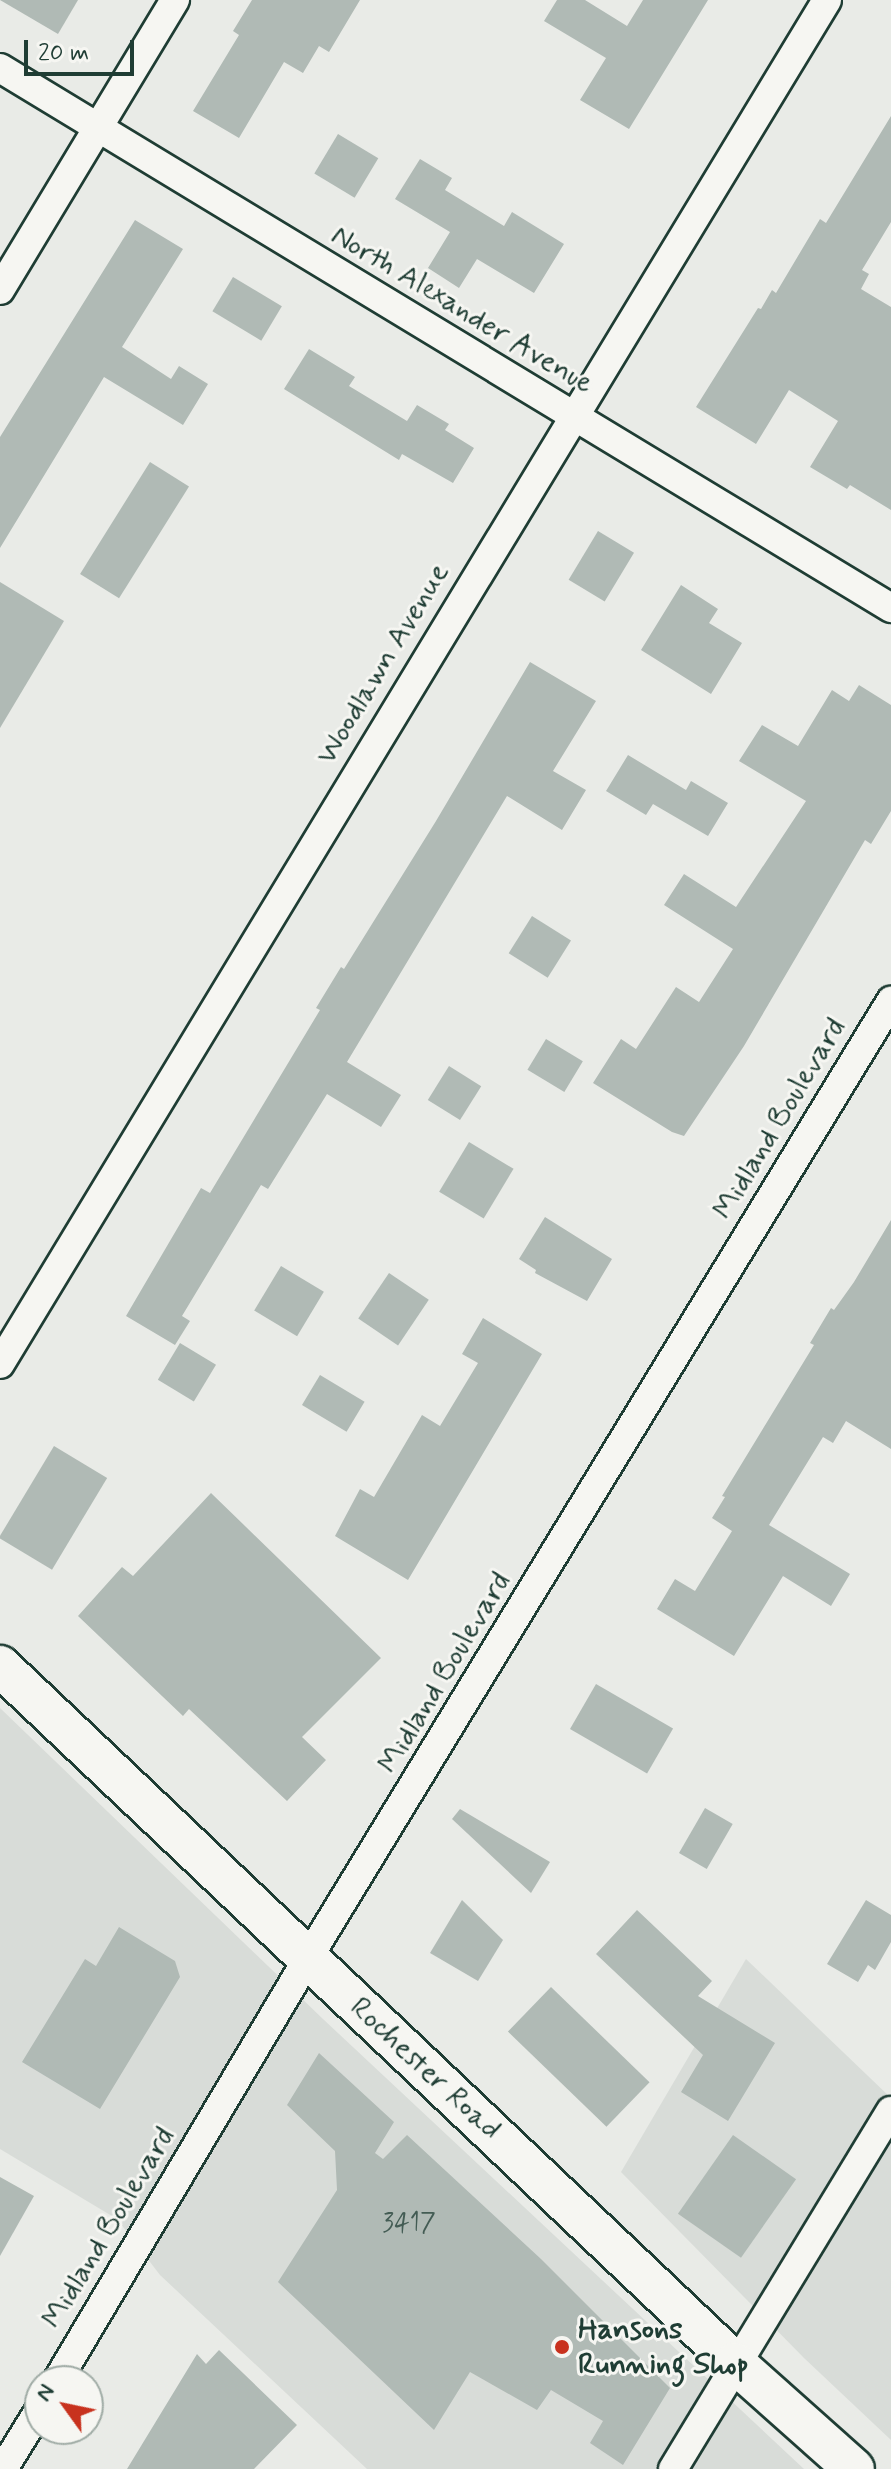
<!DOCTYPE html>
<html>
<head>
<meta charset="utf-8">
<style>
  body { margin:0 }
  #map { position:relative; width:891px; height:2469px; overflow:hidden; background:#e9ebe7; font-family:Mynerve,sans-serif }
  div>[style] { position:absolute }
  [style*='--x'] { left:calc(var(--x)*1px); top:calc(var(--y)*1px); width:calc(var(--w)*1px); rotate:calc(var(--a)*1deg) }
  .built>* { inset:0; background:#d8dcd8 }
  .building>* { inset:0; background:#b0bab5; transform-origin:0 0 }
  .roads { filter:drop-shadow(2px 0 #1f3d34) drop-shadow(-2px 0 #1f3d34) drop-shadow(0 2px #1f3d34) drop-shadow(0 -2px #1f3d34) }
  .street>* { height:28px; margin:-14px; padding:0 14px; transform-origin:14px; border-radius:14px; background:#f6f6f2 }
  .secondary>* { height:40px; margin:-20px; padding:0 20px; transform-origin:20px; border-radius:20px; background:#f6f6f2 }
  .dots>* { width:22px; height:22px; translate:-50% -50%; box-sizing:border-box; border:4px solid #f6f6f2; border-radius:50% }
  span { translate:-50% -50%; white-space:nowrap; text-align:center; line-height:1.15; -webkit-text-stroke:6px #f6f6f2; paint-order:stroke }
  .number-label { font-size:26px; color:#435c54 }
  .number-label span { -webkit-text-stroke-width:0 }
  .street-label { font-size:30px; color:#1f3d34 }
  .poi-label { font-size:30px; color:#1f3d34; font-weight:700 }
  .left { translate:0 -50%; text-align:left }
  .north { position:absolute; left:24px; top:2365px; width:80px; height:80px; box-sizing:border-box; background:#f6f6f2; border:2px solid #a0aca6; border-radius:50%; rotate:303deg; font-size:22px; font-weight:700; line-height:32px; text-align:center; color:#1f3d34 }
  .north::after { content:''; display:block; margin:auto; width:28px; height:36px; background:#c8321e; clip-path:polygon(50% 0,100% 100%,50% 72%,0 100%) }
  .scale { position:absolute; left:24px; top:40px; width:110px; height:36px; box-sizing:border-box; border:4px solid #1f3d34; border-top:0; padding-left:10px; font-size:24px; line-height:28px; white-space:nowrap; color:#1f3d34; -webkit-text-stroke:6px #f6f6f2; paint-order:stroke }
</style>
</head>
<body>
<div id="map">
  <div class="built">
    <i style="clip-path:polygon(0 1708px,323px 2019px,804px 2469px,367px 2469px,160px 2275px,117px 2219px,0 2149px)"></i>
    <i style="clip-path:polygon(746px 1959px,891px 2098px,891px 2440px,804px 2358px,621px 2172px)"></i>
  </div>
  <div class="building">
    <i style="clip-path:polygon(0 0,78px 0,58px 34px)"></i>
    <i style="clip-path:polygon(252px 0,360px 0,329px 52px,319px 46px,303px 73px,284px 62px,239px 138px,193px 111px,239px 35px,233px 31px)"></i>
    <i style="clip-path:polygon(557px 0,585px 0,627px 26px,643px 0,708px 0,629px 129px,580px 100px,606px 58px,544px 21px)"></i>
    <i style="clip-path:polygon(891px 116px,891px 222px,862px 270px,869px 274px,861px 289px,891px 307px,891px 510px,850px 485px,847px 489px,810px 467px,838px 421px,789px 390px,756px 444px,696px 407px,758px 308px,761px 309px,772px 290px,776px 293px,820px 219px,826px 223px)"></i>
    <i style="left:338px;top:134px;width:47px;height:46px;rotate:31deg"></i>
    <i style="clip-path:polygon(420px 159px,452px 178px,445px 190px,504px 226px,512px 212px,564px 244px,534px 293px,477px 259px,459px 288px,428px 268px,450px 232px,395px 199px)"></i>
    <i style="clip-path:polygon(135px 220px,183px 249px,122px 347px,171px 379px,179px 366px,208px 384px,183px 425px,104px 377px,0 548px,0 437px)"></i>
    <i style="left:233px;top:277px;width:57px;height:40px;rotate:31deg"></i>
    <i style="clip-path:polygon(309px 349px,355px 377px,349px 386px,407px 421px,417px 405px,449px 424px,445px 430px,474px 448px,453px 483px,402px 454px,399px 460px,284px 389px)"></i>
    <i style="left:150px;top:462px;width:46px;height:132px;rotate:32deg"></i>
    <i style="left:598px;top:531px;width:42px;height:57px;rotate:31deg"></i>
    <i style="clip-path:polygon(0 582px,64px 621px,0 728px)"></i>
    <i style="clip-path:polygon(681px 585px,718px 609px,709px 623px,742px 643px,711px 694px,641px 650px)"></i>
    <i style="clip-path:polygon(530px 662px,596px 701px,553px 771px,586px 790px,562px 830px,507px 796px,347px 1062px,401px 1095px,381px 1127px,327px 1094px,268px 1189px,261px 1185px,182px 1316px,190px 1321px,175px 1345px,126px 1316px,201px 1188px,210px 1193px,320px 1010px,316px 1008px,341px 967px,344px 969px,436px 821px)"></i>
    <i style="clip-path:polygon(859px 685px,891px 705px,891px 811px,871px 844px,865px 840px,744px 1046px,684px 1136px,672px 1132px,593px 1083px,621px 1039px,636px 1049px,676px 987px,699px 1002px,733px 949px,664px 905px,684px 874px,736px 907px,806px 801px,739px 761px,762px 725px,798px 746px,832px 690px,849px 701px)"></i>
    <i style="clip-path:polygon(628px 755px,686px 790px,691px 781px,728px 803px,708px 836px,653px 804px,646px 815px,606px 791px)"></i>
    <i style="left:532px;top:916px;width:46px;height:44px;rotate:32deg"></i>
    <i style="left:546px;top:1039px;width:43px;height:36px;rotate:31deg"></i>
    <i style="left:449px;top:1066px;width:38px;height:40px;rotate:32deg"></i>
    <i style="left:469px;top:1142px;width:52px;height:58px;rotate:31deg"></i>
    <i style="clip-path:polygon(545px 1217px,612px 1259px,587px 1301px,535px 1273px,536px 1270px,519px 1259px)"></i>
    <i style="clip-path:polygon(891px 1220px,891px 1449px,846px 1421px,833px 1443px,823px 1437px,769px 1525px,850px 1574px,831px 1606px,783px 1576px,734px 1656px,657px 1609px,675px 1579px,695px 1591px,732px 1531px,712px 1518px,725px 1497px,722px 1496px,814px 1345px,810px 1343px,831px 1308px,834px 1310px,854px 1282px)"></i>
    <i style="left:281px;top:1266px;width:50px;height:52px;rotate:31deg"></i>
    <i style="left:389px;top:1273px;width:48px;height:55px;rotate:34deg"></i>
    <i style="clip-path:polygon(483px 1318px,542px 1354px,408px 1580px,335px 1536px,360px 1489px,374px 1497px,422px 1415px,440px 1426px,478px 1363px,462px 1354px)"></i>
    <i style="left:180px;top:1343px;width:42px;height:43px;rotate:31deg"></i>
    <i style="left:320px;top:1375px;width:52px;height:35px;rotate:31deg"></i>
    <i style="left:54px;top:1446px;width:62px;height:107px;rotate:31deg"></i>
    <i style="clip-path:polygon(211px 1493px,381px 1658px,302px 1737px,326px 1760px,287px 1801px,189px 1709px,183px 1716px,78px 1616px,122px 1567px,133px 1576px)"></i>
    <i style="left:596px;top:1684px;width:89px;height:52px;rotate:30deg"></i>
    <i style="left:705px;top:1808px;width:32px;height:52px;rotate:30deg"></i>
    <i style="clip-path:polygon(460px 1809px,550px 1862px,531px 1893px,452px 1819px)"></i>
    <i style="clip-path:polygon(462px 1900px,503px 1940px,478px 1981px,430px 1953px)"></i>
    <i style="clip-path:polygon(866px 1900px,891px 1915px,891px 1942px,875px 1970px,868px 1965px,858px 1982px,827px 1964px)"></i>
    <i style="clip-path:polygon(637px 1910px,712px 1981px,698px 1996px,775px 2043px,728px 2121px,681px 2092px,703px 2055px,596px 1954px)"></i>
    <i style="clip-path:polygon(119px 1927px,175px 1961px,180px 1977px,100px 2109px,22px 2062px,85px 1959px,96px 1966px)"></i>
    <i style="left:551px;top:1987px;width:137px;height:62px;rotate:44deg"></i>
    <i style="clip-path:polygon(319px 2053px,394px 2122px,375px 2153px,383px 2159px,407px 2135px,541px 2259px,670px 2388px,623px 2465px,590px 2443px,603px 2421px,551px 2390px,537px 2410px,470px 2372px,434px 2430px,278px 2282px,337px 2190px,335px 2151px,287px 2105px)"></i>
    <i style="left:733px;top:2135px;width:77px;height:96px;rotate:35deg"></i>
    <i style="clip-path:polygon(0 2177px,34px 2196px,0 2256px)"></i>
    <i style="clip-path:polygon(219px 2350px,297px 2425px,254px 2469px,127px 2469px,197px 2354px,206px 2364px)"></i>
  </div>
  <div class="roads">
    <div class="street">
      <i style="--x:0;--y:68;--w:1042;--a:31.22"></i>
      <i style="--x:0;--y:290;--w:339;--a:-58.9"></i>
      <i style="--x:0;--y:1364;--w:1595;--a:-58.77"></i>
      <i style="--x:57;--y:2381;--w:492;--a:-59.3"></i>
      <i style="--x:308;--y:1958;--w:1121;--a:-58.65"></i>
      <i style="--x:3;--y:2469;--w:70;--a:-58.3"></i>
      <i style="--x:673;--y:2469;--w:419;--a:-58.7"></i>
    </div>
    <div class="secondary">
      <i style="--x:0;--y:1666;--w:1013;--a:43.48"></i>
      <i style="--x:735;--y:2363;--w:159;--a:41.7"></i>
    </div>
  </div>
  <div class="dots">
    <i style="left:562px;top:2347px;background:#c8321e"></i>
  </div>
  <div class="number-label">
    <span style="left:409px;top:2225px">3417</span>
  </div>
  <div class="street-label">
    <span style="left:462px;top:310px;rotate:31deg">North Alexander Avenue</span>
    <span style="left:383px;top:664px;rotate:-59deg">Woodlawn Avenue</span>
    <span style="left:780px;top:1119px;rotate:-59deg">Midland Boulevard</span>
    <span style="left:445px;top:1673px;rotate:-59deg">Midland Boulevard</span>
    <span style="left:425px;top:2069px;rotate:43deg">Rochester Road</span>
    <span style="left:109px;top:2228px;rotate:-59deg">Midland Boulevard</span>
  </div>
  <div class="poi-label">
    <span class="left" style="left:578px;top:2347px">Hansons<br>Running Shop</span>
  </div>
  <div class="north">N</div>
  <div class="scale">20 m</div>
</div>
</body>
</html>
